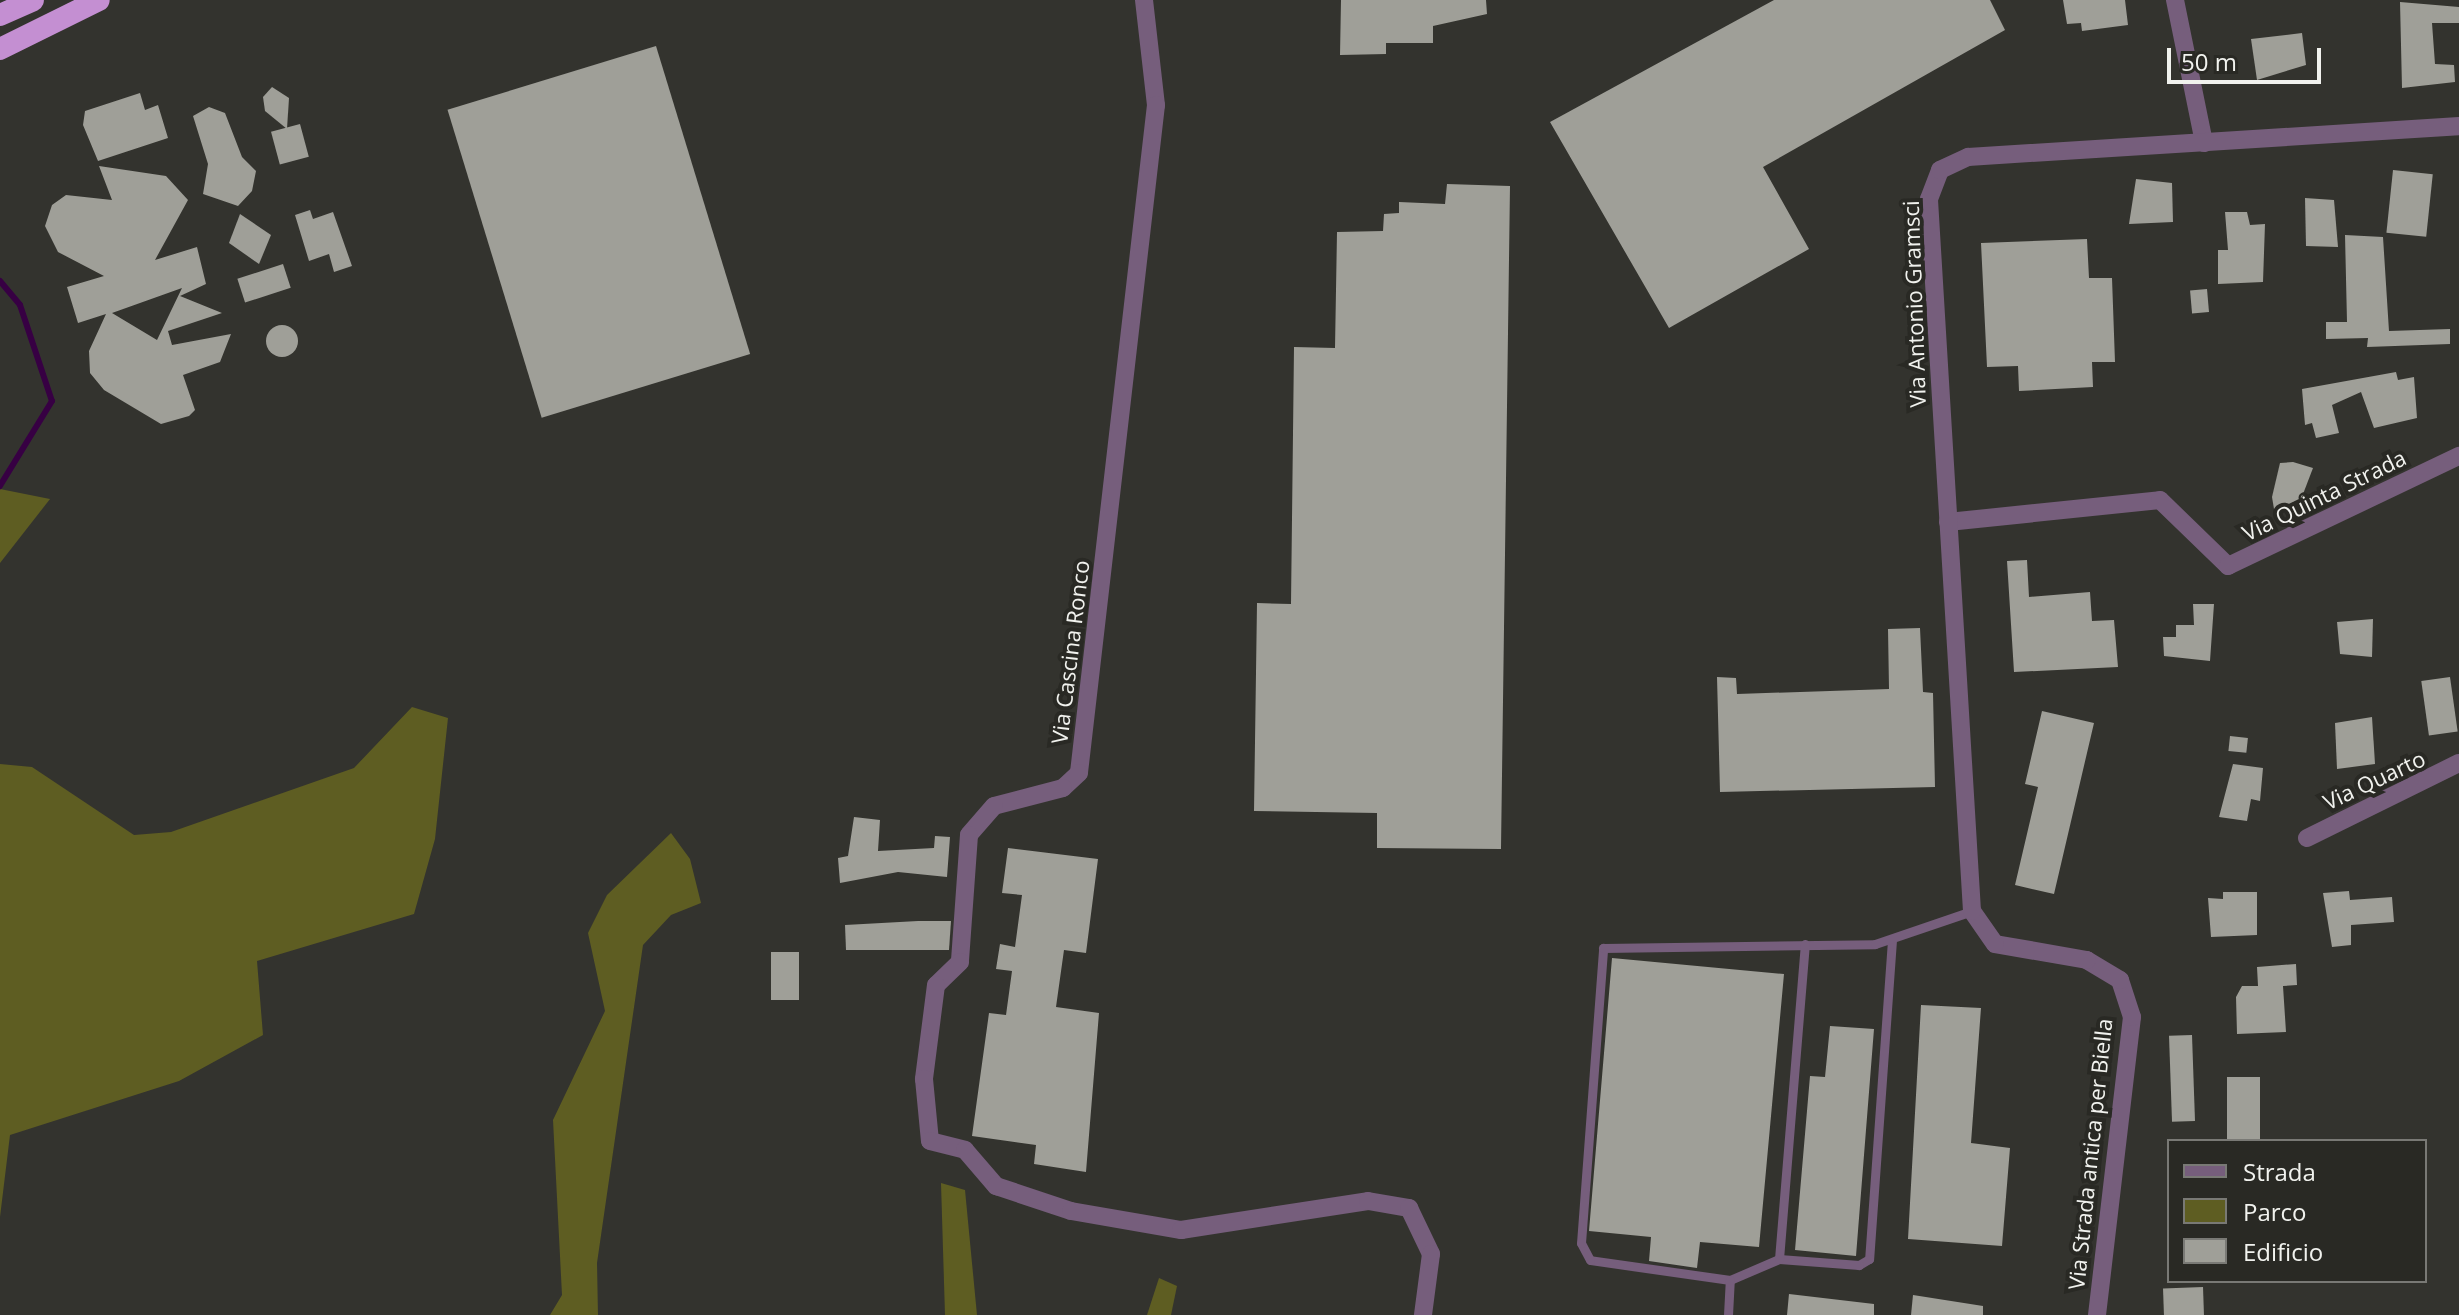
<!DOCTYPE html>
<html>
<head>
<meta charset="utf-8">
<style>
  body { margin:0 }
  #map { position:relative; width:2459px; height:1315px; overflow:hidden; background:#33332e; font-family:"Open Sans",sans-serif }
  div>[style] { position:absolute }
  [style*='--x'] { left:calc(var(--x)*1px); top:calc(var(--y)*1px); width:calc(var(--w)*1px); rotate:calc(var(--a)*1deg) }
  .green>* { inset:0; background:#5e5d22 }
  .stream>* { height:6px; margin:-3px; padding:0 3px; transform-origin:3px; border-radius:3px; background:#370043 }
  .building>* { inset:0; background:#9f9f98; transform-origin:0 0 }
  .round { border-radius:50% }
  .service>* { height:9px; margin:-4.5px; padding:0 4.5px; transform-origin:4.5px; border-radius:4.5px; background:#765e7c }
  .minor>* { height:18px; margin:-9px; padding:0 9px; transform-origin:9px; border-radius:9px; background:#765e7c }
  .trunk>* { height:22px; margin:-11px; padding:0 11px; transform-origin:11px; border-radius:11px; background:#c48fd2 }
  span { translate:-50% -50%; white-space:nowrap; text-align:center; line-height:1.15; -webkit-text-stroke:8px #292924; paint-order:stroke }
  .street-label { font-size:22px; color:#f1f2ee }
  .legend { position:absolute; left:2167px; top:1139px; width:260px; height:144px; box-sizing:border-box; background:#292924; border:2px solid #797975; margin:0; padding:10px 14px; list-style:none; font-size:24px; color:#f1f2ee }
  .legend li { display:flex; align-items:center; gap:16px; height:40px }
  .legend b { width:40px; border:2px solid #797975 }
  .scale { position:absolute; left:2167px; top:48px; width:154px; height:36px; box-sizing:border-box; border:4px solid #f1f2ee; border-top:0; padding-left:10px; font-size:24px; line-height:28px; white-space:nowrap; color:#f1f2ee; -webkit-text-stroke:6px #292924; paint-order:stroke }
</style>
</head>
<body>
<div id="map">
  <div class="green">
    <i style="clip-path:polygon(0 489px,50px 499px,0 563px)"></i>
    <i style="clip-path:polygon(412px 707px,448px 718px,435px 839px,414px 914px,257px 961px,263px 1035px,179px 1081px,10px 1135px,0 1217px,0 764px,32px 767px,134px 835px,171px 832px,354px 768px)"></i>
    <i style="clip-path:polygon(671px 833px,690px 859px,701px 903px,671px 915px,643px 945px,597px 1263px,598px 1315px,550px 1315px,562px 1295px,553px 1120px,605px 1011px,588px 933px,607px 895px)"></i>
    <i style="clip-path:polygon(941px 1183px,965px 1190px,977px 1315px,945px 1315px)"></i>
    <i style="clip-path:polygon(1159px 1278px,1177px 1286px,1171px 1315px,1147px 1315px)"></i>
  </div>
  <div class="stream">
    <i style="--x:0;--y:281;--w:31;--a:50"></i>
    <i style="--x:20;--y:305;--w:101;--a:71.6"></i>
    <i style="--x:52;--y:401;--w:100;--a:121.5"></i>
  </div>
  <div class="building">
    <i style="clip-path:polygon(1341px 0,1486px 0,1487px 14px,1433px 26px,1433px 43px,1386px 43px,1386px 54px,1340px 55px)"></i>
    <i style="clip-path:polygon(1774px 0,1990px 0,2005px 30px,1763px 167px,1809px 249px,1669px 328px,1550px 122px)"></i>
    <i style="clip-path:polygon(2063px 0,2125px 0,2128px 25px,2082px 31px,2081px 23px,2067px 24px)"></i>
    <i style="clip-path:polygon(2400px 2px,2459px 7px,2459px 23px,2432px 23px,2435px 64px,2454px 65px,2455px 82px,2402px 88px)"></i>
    <i style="clip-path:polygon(2302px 33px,2306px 65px,2257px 80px,2251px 39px)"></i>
    <i style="left:656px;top:46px;width:322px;height:218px;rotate:73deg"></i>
    <i style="clip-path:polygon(272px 87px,289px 98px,287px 129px,265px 111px,263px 97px)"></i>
    <i style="clip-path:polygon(140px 93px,145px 110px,158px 105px,168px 138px,98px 161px,83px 125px,85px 111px)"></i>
    <i style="clip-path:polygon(209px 107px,225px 113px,242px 157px,256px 171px,252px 191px,238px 206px,203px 194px,208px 164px,193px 116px)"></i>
    <i style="left:300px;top:124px;width:34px;height:30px;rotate:75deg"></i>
    <i style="clip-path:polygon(evenodd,99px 166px,166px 176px,188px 200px,155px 260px,197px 247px,206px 284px,180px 296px,222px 313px,168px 331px,172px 345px,231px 334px,220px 362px,183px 375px,195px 410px,189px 416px,161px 424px,104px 390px,90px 373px,89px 351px,106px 314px,78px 323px,67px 287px,104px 276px,58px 252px,45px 226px,52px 205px,66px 195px,112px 200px,99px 166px,182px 288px,157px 340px,112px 313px,182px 288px)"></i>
    <i style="left:2393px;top:170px;width:40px;height:63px;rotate:6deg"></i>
    <i style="clip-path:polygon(2136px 179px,2172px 183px,2173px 222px,2129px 224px)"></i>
    <i style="clip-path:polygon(1447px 184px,1510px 186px,1501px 849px,1377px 848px,1377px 813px,1254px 811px,1257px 603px,1291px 604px,1294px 347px,1335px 348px,1337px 232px,1383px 231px,1384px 214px,1399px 213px,1399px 202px,1445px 204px)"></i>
    <i style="clip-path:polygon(2305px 198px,2334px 200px,2338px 247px,2306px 246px)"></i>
    <i style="clip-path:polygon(310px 210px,313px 219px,333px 212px,352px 266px,334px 272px,329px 254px,309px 261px,295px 215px)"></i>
    <i style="clip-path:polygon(2225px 212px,2247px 212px,2250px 225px,2265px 224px,2263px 282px,2218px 284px,2218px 250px,2228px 250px)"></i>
    <i style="clip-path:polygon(240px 214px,271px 235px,259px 264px,229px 243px)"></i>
    <i style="clip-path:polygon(2345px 235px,2383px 237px,2389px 331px,2450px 329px,2450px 344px,2367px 347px,2368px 338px,2326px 339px,2326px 322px,2347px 322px)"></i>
    <i style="clip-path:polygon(2087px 239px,2089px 278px,2112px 278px,2115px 362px,2092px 362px,2093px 387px,2019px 391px,2018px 366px,1987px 367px,1981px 243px)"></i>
    <i style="left:283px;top:264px;width:25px;height:48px;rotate:72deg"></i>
    <i style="left:2207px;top:289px;width:23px;height:17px;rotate:85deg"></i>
    <i class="round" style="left:266px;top:325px;width:32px;height:32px"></i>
    <i style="clip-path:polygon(2396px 372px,2398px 380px,2414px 377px,2417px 418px,2374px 428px,2361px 392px,2332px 405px,2339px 433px,2316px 438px,2312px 423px,2305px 425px,2302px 389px)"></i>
    <i style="clip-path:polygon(2293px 462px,2313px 468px,2295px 515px,2274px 509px,2272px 497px,2280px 463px)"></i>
    <i style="clip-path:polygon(2027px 560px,2029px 597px,2090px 592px,2092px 621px,2114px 620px,2118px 667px,2014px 672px,2007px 561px)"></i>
    <i style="clip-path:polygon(2193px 604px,2214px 604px,2210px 661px,2164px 656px,2163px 637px,2176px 637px,2176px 625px,2194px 625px)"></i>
    <i style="clip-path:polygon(2373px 619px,2372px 657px,2340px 654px,2337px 622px)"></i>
    <i style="clip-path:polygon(1920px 628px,1923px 692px,1933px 693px,1935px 787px,1720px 792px,1717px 677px,1736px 678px,1737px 694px,1889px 689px,1888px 629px)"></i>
    <i style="left:2450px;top:677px;width:55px;height:29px;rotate:82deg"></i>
    <i style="clip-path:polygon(2042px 711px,2094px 723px,2054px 894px,2015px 885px,2038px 787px,2025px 784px)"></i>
    <i style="clip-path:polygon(2372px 717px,2375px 764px,2337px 769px,2335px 723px)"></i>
    <i style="left:2230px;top:736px;width:18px;height:15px;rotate:6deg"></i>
    <i style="clip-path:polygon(2233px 764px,2263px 768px,2260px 801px,2251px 799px,2247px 821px,2219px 817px)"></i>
    <i style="clip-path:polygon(854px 817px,880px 820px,878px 851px,934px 848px,935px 836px,950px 837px,947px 877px,898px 872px,840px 883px,838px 858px,848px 856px)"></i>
    <i style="clip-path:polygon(1008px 848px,1098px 859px,1086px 953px,1064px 950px,1056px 1007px,1099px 1013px,1086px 1172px,1034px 1164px,1036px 1145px,972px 1136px,989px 1013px,1006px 1015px,1012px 971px,996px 969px,1000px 944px,1015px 947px,1022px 895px,1002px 893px)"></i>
    <i style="clip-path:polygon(2349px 891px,2350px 900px,2392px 897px,2394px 922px,2351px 925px,2351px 945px,2332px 947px,2323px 893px)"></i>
    <i style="clip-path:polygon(2223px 892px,2257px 892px,2257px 935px,2211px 937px,2208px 898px,2223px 899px)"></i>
    <i style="clip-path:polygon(918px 921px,951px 921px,949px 950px,846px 950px,845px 925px)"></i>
    <i style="left:771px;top:952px;width:28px;height:48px"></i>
    <i style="clip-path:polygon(1612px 958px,1784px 974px,1759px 1247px,1700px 1242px,1697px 1268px,1649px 1261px,1651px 1237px,1589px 1231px)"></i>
    <i style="clip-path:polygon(2296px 964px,2297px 985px,2283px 986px,2286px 1032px,2237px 1034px,2236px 997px,2242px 986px,2258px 986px,2257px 967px)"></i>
    <i style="clip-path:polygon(1921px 1005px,1981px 1008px,1971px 1143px,2010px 1148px,2002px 1246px,1908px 1239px)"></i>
    <i style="clip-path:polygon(1830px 1026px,1874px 1029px,1856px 1256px,1795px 1250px,1810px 1076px,1825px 1077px)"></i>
    <i style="left:2192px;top:1035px;width:86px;height:23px;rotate:88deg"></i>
    <i style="left:2227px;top:1077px;width:33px;height:64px"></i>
    <i style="left:2203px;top:1287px;width:28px;height:40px;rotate:88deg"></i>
    <i style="clip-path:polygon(1789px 1294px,1874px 1304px,1874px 1315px,1787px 1315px)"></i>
    <i style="clip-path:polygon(1913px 1295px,1983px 1306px,1983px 1315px,1911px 1315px)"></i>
  </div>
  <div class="service">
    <i style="--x:1892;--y:940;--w:320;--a:94.1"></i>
    <i style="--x:1869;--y:1259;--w:12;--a:149"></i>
    <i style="--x:1859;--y:1265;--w:80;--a:-175.7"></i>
    <i style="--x:1779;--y:1259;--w:53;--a:156.8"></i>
    <i style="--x:1730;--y:1280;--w:141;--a:-171.9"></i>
    <i style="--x:1590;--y:1260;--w:19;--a:-118"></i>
    <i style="--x:1581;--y:1243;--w:296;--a:-85.7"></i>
    <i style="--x:1603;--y:948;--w:272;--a:-0.8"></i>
    <i style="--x:1875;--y:944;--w:102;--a:-18.8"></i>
    <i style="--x:1779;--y:1259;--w:316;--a:-85.3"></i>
    <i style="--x:1728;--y:1315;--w:35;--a:-87"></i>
  </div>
  <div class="minor">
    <i style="--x:1144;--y:0;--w:106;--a:83.5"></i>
    <i style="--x:1156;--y:105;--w:672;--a:96.58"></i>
    <i style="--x:1079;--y:773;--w:22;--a:137"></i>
    <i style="--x:1063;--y:788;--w:71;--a:165.4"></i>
    <i style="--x:994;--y:806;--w:38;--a:131"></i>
    <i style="--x:969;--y:835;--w:127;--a:94.1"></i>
    <i style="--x:960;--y:962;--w:33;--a:136"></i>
    <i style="--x:936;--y:985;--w:95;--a:97.3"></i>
    <i style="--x:924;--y:1079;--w:62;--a:84.5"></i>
    <i style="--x:930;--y:1141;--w:36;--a:14"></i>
    <i style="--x:965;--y:1150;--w:48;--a:49.3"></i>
    <i style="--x:996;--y:1186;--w:79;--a:18.4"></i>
    <i style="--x:1071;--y:1211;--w:112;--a:9.8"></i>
    <i style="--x:1181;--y:1230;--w:189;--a:-8.8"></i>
    <i style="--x:1368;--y:1201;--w:42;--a:9.7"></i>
    <i style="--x:1409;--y:1208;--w:51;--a:64.4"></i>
    <i style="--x:1431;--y:1254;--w:62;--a:97.5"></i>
    <i style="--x:2175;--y:0;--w:146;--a:78.5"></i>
    <i style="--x:1948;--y:522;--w:213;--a:-5.9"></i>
    <i style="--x:2160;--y:500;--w:95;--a:44.1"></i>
    <i style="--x:2228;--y:566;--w:256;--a:-25.5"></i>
    <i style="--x:2307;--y:838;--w:169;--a:-26.3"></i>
    <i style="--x:2097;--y:1315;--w:300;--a:-83.3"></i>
    <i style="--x:2132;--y:1017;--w:39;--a:-108"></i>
    <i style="--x:2120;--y:980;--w:39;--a:-149"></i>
    <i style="--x:2087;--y:960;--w:93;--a:-170.1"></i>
    <i style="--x:1995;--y:944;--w:40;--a:-124.9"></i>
    <i style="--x:1972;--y:911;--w:713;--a:-93.46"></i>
    <i style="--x:1929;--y:199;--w:31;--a:-69"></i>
    <i style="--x:1940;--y:170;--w:31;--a:-25"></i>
    <i style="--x:1968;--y:157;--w:492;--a:-3.6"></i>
  </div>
  <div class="trunk">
    <i style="--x:0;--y:15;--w:36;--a:-24"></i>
    <i style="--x:0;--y:49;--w:110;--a:-26.3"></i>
  </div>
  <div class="street-label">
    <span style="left:1914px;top:304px;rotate:-92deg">Via Antonio Gramsci</span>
    <span style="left:2324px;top:495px;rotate:-26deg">Via Quinta Strada</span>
    <span style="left:1070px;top:652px;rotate:-83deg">Via Cascina Ronco</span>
    <span style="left:2374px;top:780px;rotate:-25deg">Via Quarto</span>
    <span style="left:2090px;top:1154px;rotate:-84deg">Via Strada antica per Biella</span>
  </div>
  <ul class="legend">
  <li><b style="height:10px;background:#765e7c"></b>Strada</li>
  <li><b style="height:22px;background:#5e5d22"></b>Parco</li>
  <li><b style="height:22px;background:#9f9f98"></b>Edificio</li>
  </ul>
  <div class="scale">50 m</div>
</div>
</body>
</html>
